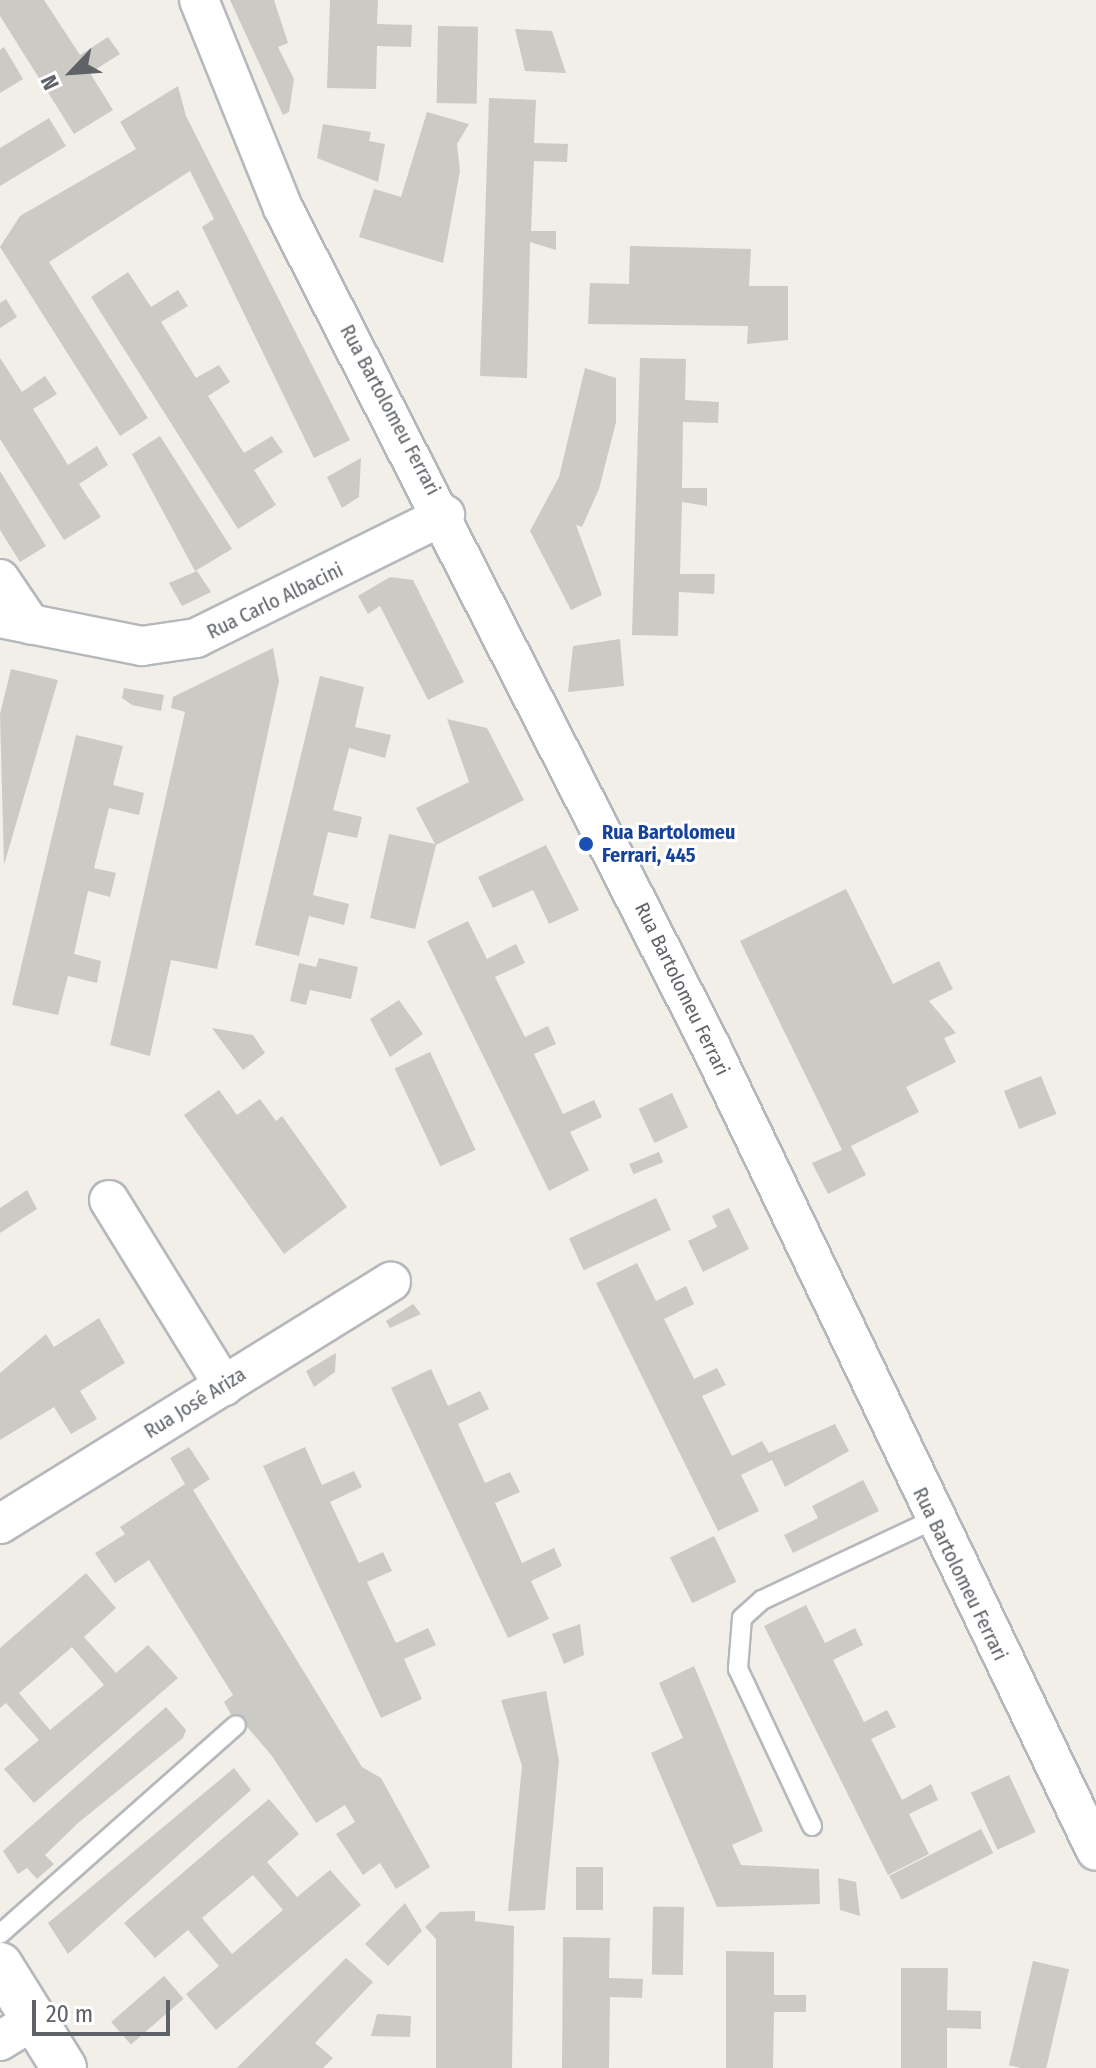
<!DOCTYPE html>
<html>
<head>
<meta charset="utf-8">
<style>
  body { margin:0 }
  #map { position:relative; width:1096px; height:2068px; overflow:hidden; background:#f1efe8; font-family:"Fira Sans Condensed",sans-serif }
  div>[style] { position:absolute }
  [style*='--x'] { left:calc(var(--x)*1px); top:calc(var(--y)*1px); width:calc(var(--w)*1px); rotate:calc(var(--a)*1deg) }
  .building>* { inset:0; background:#cccac5; transform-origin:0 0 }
  .roads { filter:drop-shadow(2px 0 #b5b8bc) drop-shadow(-2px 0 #b5b8bc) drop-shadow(0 2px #b5b8bc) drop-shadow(0 -2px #b5b8bc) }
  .lane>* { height:18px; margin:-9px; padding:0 9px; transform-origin:9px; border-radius:9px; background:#fff }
  .street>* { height:38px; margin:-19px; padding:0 19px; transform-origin:19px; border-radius:19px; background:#fff }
  .secondary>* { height:44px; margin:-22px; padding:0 22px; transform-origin:22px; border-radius:22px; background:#fff }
  .dots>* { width:22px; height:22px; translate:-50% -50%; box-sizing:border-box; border:4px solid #fff; border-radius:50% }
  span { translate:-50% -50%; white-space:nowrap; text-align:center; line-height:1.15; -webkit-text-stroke:6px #fff; paint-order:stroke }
  .street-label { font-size:20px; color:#5f6368 }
  .transit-label { font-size:20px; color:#164399; font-weight:700 }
  .left { translate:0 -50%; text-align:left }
  .north { position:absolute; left:32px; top:32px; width:80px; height:80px; -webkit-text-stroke:6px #fff; paint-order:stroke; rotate:245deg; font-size:22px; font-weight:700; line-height:32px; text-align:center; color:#5f6368 }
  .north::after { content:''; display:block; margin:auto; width:28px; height:36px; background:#5f6368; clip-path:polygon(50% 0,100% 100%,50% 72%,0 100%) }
  .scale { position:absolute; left:32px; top:2000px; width:138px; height:36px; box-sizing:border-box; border:4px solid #5f6368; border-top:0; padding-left:10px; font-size:24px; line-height:28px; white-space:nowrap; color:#5f6368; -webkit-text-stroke:6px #fff; paint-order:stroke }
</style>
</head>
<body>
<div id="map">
  <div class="building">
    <i style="clip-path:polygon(0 0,44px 0,80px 55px,108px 37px,120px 54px,90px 73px,113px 110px,74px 134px,0 16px)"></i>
    <i style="clip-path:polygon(230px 0,274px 0,288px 43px,278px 47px,294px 79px,289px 112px,283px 115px)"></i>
    <i style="clip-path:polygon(330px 0,378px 0,377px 24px,412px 25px,411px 47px,377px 46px,376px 89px,327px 88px)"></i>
    <i style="left:438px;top:26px;width:40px;height:77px;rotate:1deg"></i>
    <i style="clip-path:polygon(515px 29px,552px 31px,566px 73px,525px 71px)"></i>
    <i style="clip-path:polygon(4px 47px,23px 79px,0 93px,0 50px)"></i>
    <i style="clip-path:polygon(178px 86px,186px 116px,350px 440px,314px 458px,202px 227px,214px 219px,190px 171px,49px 262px,148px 418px,120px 436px,0 247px,20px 216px,136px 149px,120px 122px)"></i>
    <i style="clip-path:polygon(489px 98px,536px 100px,534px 143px,568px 144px,567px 162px,534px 161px,531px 231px,556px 231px,556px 250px,530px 242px,527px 378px,480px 376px)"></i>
    <i style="clip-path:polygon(427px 112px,469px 124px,457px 144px,460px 171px,443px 263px,359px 237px,374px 189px,401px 197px)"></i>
    <i style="clip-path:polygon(49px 118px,66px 146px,0 186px,0 148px)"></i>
    <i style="clip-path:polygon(323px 124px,371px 132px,369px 141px,385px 144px,378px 182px,317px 158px)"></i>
    <i style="clip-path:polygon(630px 246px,751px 249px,749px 286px,788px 286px,788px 340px,747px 344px,748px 326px,588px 324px,590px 283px,629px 284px)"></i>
    <i style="clip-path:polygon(128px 272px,151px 307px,178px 290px,188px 306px,161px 322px,196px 378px,219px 365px,230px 382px,208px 396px,244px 453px,272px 436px,283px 452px,254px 470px,276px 505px,238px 529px,91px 297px)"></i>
    <i style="clip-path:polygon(6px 299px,17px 317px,0 328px,0 303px)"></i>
    <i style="clip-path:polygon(0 358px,22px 392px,45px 376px,57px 394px,33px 409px,68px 465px,97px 446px,108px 465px,79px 484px,101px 517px,64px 540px,0 439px)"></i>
    <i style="clip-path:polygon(640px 358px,686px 359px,685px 400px,719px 402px,718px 423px,683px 422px,682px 488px,707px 488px,707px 506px,682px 502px,680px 574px,715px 574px,714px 594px,679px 592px,678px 636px,632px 635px)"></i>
    <i style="clip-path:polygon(585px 368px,616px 378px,616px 422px,599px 489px,582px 527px,576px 525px,602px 595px,571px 610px,530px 531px,559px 477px)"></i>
    <i style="clip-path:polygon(160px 436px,232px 549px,195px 571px,132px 454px)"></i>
    <i style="clip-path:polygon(361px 458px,359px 497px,342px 508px,327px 477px)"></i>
    <i style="clip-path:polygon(0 471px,46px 546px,20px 562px,0 530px)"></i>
    <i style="clip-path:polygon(197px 571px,211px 592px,182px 606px,169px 583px)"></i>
    <i style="clip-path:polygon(390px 577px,413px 580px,464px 682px,428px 700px,380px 606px,368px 614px,358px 596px)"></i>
    <i style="clip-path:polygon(620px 639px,624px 686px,568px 692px,573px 646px)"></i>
    <i style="clip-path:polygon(273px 648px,279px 681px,217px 969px,171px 960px,150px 1056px,110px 1045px,185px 712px,171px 708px,173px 697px)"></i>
    <i style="clip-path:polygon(11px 669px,58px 680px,4px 865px,0 714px)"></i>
    <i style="clip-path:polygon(320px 676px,364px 687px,355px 727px,391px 735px,385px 758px,349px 748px,333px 810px,362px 817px,357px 838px,328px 832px,313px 895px,349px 904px,344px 925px,309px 916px,299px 956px,255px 945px)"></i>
    <i style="clip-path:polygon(124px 688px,164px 695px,161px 711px,132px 705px,122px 698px)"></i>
    <i style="clip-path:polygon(447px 719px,487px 728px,524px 800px,436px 845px,415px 929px,370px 918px,389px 834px,435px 844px,416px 808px,469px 782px)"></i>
    <i style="clip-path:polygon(76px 735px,123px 746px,113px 785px,144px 793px,139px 815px,109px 808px,94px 868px,116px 873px,110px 897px,88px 891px,74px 954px,101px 961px,97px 983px,68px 976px,58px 1015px,12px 1005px)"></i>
    <i style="clip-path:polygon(546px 845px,579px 910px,549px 924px,533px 890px,493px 908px,478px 877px)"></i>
    <i style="clip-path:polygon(846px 889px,893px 984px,939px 961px,953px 989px,929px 1001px,956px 1033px,944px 1038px,956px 1062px,906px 1087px,919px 1112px,851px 1146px,866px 1175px,828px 1194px,812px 1163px,842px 1150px,740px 941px)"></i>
    <i style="clip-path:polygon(468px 921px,487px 959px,516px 944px,525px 963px,495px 977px,525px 1037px,548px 1026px,556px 1044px,534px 1054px,563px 1114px,594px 1100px,602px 1117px,570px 1132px,589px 1170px,549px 1191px,427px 941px)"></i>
    <i style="clip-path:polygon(319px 958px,358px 967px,351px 999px,310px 990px,306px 1005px,290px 1001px,299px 963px,316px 967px)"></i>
    <i style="clip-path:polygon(399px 1000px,423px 1034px,390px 1057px,370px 1019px)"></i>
    <i style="clip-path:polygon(212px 1028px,253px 1035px,265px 1053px,243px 1070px)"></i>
    <i style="left:430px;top:1052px;width:108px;height:39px;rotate:65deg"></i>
    <i style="left:1041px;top:1076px;width:41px;height:40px;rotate:68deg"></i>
    <i style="clip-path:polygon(219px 1090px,237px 1115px,260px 1099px,276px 1121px,282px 1116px,347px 1207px,284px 1254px,184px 1115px)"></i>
    <i style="left:672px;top:1093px;width:38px;height:37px;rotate:65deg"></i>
    <i style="left:659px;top:1152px;width:11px;height:32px;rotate:68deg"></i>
    <i style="clip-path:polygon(27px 1190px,37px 1209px,0 1233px,0 1208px)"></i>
    <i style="left:656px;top:1198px;width:35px;height:96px;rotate:65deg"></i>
    <i style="clip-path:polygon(729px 1208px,749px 1249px,703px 1272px,688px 1241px,717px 1227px,712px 1216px)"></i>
    <i style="clip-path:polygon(637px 1263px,656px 1301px,686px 1286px,694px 1304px,664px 1319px,694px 1379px,717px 1368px,726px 1385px,702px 1396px,732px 1456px,762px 1441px,769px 1453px,835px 1424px,849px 1451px,785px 1487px,772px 1460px,741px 1475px,759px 1511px,718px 1531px,596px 1283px)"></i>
    <i style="clip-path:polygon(413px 1304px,421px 1314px,390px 1328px,386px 1321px)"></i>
    <i style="clip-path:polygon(99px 1318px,125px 1363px,80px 1391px,97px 1419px,71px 1434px,54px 1407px,0 1440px,0 1373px,46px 1334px,54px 1347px)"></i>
    <i style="clip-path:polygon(336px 1353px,335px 1372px,314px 1387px,306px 1371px)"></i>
    <i style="clip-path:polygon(431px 1369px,448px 1406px,480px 1391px,489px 1409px,458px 1424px,485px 1483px,510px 1472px,520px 1492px,495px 1503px,522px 1563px,554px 1548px,562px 1566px,531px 1581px,549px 1619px,508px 1638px,391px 1388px)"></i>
    <i style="clip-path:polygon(189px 1447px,210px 1479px,193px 1490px,362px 1767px,381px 1778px,430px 1867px,396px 1889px,380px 1863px,363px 1875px,336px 1834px,355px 1822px,345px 1805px,316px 1823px,272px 1756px,242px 1721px,237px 1725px,224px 1702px,233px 1695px,149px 1560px,115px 1583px,95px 1553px,125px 1534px,120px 1527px,185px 1484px,170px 1458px)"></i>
    <i style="clip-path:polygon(305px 1447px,322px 1485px,354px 1471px,362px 1487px,330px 1502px,359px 1563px,383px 1552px,392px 1571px,367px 1582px,396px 1643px,428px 1628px,436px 1645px,404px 1659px,422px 1699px,381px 1718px,263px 1466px)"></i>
    <i style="clip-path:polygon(863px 1480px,879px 1511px,793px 1553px,784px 1535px,818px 1518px,812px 1506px)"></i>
    <i style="left:714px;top:1536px;width:51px;height:49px;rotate:64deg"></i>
    <i style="clip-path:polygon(evenodd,86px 1573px,116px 1608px,84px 1637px,116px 1673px,148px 1645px,178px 1678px,34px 1803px,4px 1769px,39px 1740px,6px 1703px,0 1708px,0 1648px,86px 1573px,72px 1647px,104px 1685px,50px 1730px,19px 1693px,72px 1647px)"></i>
    <i style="clip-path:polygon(806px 1605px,825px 1643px,855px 1628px,863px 1645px,833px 1660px,864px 1722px,887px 1710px,896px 1727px,871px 1739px,902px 1800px,931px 1784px,938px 1800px,909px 1814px,929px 1854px,888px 1875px,764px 1626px)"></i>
    <i style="clip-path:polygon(580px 1624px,584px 1655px,564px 1664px,552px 1634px)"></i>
    <i style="clip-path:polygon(694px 1666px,763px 1831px,732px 1845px,741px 1865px,819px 1869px,820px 1904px,717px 1907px,651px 1753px,683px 1738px,659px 1683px)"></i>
    <i style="clip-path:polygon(546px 1691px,559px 1761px,545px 1910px,508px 1911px,522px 1766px,501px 1700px)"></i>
    <i style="clip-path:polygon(166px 1707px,186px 1730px,183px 1738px,78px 1823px,45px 1855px,54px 1864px,37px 1879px,27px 1868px,18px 1874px,3px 1851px)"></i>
    <i style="clip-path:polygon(234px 1768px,251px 1790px,68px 1954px,48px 1923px)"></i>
    <i style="left:1009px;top:1775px;width:63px;height:42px;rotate:65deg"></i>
    <i style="clip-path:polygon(evenodd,269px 1799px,299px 1834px,267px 1862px,297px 1897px,330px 1870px,361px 1905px,216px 2030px,186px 1994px,219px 1966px,188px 1930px,155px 1958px,124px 1923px,269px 1799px,253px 1875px,283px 1910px,232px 1954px,202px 1918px,253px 1875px)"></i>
    <i style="left:981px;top:1829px;width:27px;height:103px;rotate:63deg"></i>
    <i style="left:576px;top:1867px;width:27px;height:43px"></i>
    <i style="clip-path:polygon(838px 1878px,856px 1882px,860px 1916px,840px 1910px)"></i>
    <i style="clip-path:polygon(405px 1903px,422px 1931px,388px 1966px,365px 1944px)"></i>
    <i style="left:684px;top:1907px;width:68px;height:31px;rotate:91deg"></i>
    <i style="clip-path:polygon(475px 1911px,475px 1921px,514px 1926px,512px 2068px,436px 2068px,436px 1939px,425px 1927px,440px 1912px)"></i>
    <i style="clip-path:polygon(563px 1937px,610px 1938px,609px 1978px,643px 1979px,642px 1998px,610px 1997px,609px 2068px,562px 2068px)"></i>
    <i style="clip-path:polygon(726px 1951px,774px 1952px,774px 1995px,806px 1995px,806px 2012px,774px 2012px,773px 2068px,726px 2068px)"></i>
    <i style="clip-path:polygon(346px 1958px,373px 1982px,315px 2043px,333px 2058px,323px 2068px,237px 2068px)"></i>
    <i style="left:1033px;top:1961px;width:37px;height:107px;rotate:13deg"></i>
    <i style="clip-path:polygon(901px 1968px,948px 1968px,947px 2010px,981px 2011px,981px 2029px,947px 2028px,947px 2068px,901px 2068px)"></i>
    <i style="left:164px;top:1976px;width:30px;height:70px;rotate:49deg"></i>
    <i style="clip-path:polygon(377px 2014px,411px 2016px,410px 2037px,371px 2036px)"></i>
  </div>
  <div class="roads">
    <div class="lane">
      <i style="--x:812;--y:1826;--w:174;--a:-115.2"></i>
      <i style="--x:738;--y:1669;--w:51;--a:-85.5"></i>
      <i style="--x:742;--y:1618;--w:27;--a:-42"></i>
      <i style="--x:762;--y:1600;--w:189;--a:-25.1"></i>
      <i style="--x:0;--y:1934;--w:315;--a:-41.5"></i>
    </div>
    <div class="street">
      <i style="--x:199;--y:0;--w:224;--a:68"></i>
      <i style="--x:283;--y:208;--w:942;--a:62.97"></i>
      <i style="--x:711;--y:1047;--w:891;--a:64.41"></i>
      <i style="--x:0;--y:579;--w:55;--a:56"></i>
      <i style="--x:0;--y:618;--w:145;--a:11.2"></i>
      <i style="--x:142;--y:646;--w:55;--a:-8.4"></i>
      <i style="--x:196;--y:638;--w:278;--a:-26.3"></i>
      <i style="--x:109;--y:1200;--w:219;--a:58.3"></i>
      <i style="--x:0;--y:1524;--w:460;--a:-31.8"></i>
      <i style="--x:0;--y:2041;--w:39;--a:-32"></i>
    </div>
    <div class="secondary">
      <i style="--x:0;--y:1965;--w:121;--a:58.1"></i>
    </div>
  </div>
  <div class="dots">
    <i style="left:586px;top:844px;background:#1a4fb4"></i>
  </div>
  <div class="street-label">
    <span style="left:390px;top:410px;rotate:62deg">Rua Bartolomeu Ferrari</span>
    <span style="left:275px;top:601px;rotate:-26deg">Rua Carlo Albacini</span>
    <span style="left:682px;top:989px;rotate:64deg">Rua Bartolomeu Ferrari</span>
    <span style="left:195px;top:1403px;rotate:-32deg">Rua José Ariza</span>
    <span style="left:960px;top:1574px;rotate:64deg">Rua Bartolomeu Ferrari</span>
  </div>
  <div class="transit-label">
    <span class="left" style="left:602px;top:844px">Rua Bartolomeu<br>Ferrari, 445</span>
  </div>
  <div class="north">N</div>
  <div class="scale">20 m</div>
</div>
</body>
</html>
